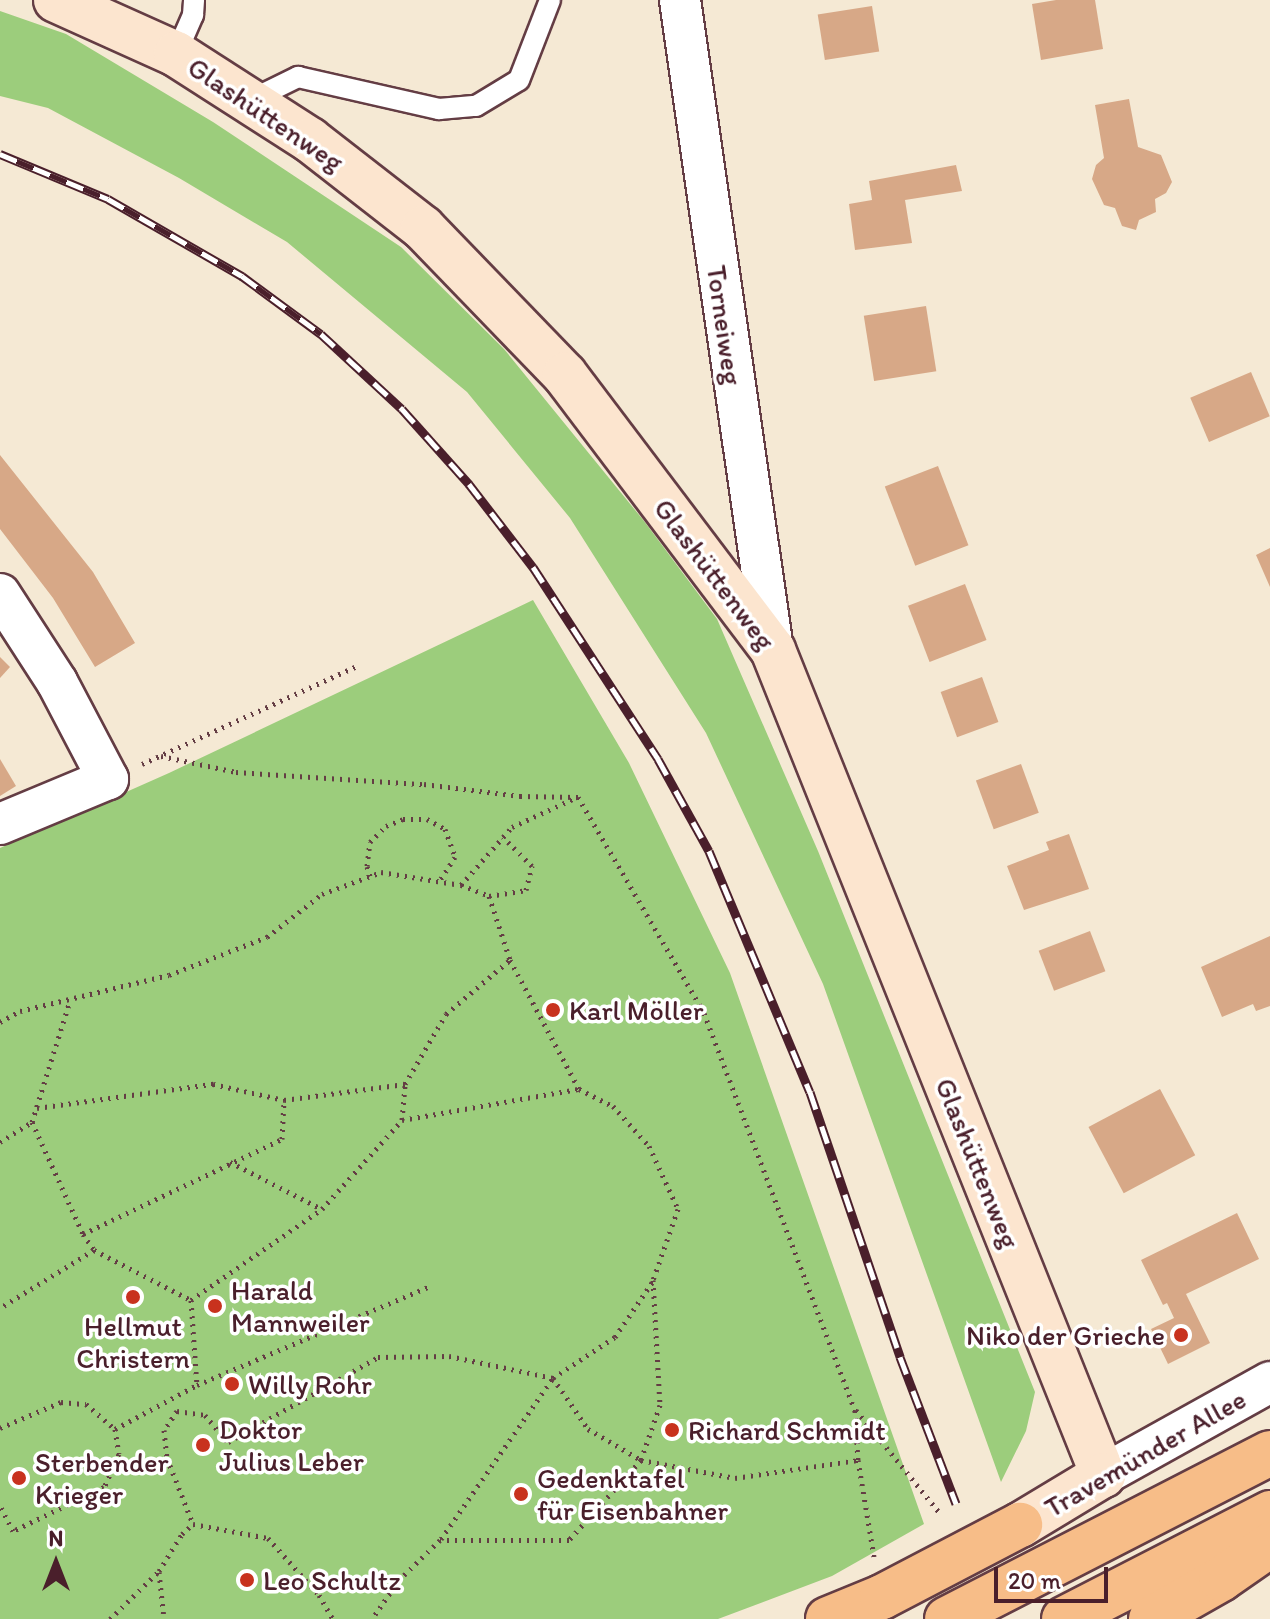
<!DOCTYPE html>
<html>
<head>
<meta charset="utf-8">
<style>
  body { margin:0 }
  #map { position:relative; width:1270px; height:1619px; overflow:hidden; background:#f5e9d4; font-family:Itim,sans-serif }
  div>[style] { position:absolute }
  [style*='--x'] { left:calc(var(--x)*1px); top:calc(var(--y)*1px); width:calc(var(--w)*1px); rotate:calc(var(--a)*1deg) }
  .green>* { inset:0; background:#9ccd7c }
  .building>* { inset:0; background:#d7a887; transform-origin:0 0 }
  .path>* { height:5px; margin-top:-2.5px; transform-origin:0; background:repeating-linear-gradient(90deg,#643d44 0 2px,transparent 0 8px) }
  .roads { filter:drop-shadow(2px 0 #643d44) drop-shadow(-2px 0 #643d44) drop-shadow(0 2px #643d44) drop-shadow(0 -2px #643d44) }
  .lane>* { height:20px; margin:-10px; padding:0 10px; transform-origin:10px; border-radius:10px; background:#fff }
  .street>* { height:40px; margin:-20px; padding:0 20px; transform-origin:20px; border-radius:20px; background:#fff }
  .secondary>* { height:44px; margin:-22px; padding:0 22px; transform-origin:22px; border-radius:22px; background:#fce5cf }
  .highway>* { height:44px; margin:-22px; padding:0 22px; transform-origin:22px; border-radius:22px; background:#f7bd88 }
  .rail>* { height:9px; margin-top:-4.5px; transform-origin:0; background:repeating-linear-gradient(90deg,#fff 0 18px,#4a1f2b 0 36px); box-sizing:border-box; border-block:2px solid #4a1f2b }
  .dots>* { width:22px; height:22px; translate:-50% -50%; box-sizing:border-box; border:4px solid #fff; border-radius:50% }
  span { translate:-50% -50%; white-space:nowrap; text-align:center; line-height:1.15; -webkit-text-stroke:7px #fff; paint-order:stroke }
  .street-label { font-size:28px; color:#4a1f2b }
  .poi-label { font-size:28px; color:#4a1f2b }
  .left { translate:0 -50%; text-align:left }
  .right { translate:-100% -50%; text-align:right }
  .north { position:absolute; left:16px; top:1523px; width:80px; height:80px; -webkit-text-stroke:6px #fff; paint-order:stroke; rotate:0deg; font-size:22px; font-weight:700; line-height:32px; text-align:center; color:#4a1f2b }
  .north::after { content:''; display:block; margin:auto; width:28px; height:36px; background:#4a1f2b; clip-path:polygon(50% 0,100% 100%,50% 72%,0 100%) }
  .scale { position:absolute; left:994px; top:1567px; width:114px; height:36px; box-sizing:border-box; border:4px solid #4a1f2b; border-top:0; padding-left:10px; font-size:24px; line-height:28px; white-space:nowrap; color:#4a1f2b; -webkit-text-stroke:6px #fff; paint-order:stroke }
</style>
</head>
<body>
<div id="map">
  <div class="green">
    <i style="clip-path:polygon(0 11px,66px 34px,213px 122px,401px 247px,504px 349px,644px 521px,717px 619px,818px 851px,1035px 1392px,1026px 1431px,1001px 1482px,823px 984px,706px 733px,570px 518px,467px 392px,287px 242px,179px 178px,48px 108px,0 96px)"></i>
    <i style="clip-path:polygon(533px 600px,629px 763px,730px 973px,924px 1524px,832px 1576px,718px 1619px,0 1619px,0 848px,169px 773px)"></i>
  </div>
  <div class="building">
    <i style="clip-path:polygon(1056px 0,1095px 0,1103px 49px,1041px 60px,1032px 4px)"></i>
    <i style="left:872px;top:6px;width:46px;height:55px;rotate:81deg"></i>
    <i style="clip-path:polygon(1129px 99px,1138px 147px,1161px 155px,1172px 182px,1166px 193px,1155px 199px,1156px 212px,1139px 220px,1136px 230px,1122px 226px,1115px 208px,1104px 205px,1092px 179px,1096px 165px,1104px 158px,1095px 105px)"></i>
    <i style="clip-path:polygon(956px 165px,962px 191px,905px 200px,912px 243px,855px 250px,849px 204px,872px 200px,869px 181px)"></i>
    <i style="left:926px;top:306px;width:66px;height:63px;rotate:81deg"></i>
    <i style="left:1251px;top:372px;width:48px;height:66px;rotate:67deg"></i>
    <i style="clip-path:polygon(0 455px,93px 572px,135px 643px,95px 667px,53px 598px,0 529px)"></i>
    <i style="left:938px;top:466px;width:85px;height:57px;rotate:69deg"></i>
    <i style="clip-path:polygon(1270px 548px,1270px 587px,1256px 555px)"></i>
    <i style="left:965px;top:584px;width:60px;height:61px;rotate:69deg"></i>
    <i style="clip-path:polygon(0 657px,10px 667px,0 678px)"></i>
    <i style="left:982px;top:677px;width:48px;height:44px;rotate:70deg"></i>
    <i style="clip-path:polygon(0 759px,16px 786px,0 796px)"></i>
    <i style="left:1021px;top:764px;width:52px;height:48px;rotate:70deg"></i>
    <i style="clip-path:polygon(1069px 834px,1089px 889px,1024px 910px,1007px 866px,1049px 850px,1046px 842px)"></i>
    <i style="left:1090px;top:931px;width:43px;height:55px;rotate:69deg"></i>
    <i style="clip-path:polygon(1270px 936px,1270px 1006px,1256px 1011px,1253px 1004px,1222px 1017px,1201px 967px)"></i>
    <i style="left:1160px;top:1089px;width:75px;height:81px;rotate:62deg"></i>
    <i style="clip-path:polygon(1237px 1213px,1259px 1259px,1186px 1294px,1210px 1343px,1168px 1364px,1151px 1329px,1174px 1318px,1167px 1303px,1163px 1305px,1141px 1260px)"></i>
  </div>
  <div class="path">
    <i style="--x:161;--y:756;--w:77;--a:12"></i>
    <i style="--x:236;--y:772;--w:188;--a:3.7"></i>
    <i style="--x:424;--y:784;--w:97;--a:7.1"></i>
    <i style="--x:520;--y:796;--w:58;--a:1"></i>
    <i style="--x:142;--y:764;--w:236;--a:-24.5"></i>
    <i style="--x:578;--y:797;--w:250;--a:59.7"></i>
    <i style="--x:704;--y:1013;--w:425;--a:69.2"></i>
    <i style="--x:855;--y:1410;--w:50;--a:86.6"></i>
    <i style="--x:858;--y:1460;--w:98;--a:80.6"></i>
    <i style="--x:370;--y:876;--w:10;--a:-107"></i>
    <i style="--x:367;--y:866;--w:24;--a:-83"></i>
    <i style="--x:370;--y:842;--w:23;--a:-45"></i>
    <i style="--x:386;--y:826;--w:18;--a:-22"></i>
    <i style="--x:403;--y:819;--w:24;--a:0"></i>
    <i style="--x:427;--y:819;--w:21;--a:29"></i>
    <i style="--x:445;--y:829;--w:30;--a:70"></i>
    <i style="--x:455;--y:857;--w:30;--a:123"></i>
    <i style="--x:461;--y:885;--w:77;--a:-48.7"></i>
    <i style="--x:512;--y:827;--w:67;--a:-24.7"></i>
    <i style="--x:489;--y:896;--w:37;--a:-9"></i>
    <i style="--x:526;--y:890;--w:25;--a:-76"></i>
    <i style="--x:532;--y:866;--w:41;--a:-135"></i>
    <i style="--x:0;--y:1022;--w:23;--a:-29"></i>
    <i style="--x:20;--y:1011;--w:153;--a:-13.6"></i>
    <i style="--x:169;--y:975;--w:105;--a:-21.2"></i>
    <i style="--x:267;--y:937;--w:70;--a:-38"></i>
    <i style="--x:322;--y:894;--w:63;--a:-20.4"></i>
    <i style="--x:381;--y:872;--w:81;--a:9.2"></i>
    <i style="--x:461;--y:885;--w:30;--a:21"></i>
    <i style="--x:489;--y:896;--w:67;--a:71.8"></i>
    <i style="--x:510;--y:960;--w:146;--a:61.9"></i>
    <i style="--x:579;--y:1089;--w:38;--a:27"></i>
    <i style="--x:613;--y:1106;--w:54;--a:48"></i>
    <i style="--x:649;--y:1146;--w:69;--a:65.3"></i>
    <i style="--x:678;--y:1209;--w:75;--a:109.4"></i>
    <i style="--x:653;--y:1280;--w:125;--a:86.8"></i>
    <i style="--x:660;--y:1405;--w:58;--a:109.1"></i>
    <i style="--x:641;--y:1460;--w:108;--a:132"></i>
    <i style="--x:569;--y:1540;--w:129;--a:180"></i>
    <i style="--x:440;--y:1540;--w:57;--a:135.7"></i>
    <i style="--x:399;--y:1580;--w:47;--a:124.7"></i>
    <i style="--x:37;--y:1108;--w:178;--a:-7.8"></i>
    <i style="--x:213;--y:1084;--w:73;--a:12.7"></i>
    <i style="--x:284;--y:1100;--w:122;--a:-7.5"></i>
    <i style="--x:402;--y:1120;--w:36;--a:-85"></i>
    <i style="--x:405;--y:1084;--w:81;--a:-59.6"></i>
    <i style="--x:446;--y:1014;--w:84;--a:-40.2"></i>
    <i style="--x:32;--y:1122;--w:127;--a:-72.6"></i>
    <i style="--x:0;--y:1142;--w:38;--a:-32"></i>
    <i style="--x:32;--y:1122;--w:123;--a:65.5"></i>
    <i style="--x:83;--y:1234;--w:19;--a:55"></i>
    <i style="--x:94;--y:1250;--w:110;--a:148.3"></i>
    <i style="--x:230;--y:1162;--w:103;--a:27.1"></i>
    <i style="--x:83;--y:1234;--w:221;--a:-25.5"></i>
    <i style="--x:282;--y:1139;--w:39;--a:-87"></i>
    <i style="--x:94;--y:1250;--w:109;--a:27.3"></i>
    <i style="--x:191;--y:1300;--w:85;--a:86"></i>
    <i style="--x:191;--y:1300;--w:160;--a:-34.8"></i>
    <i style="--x:322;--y:1209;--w:120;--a:-48"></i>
    <i style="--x:402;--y:1120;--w:179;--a:-10"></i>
    <i style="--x:856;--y:1410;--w:132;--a:50.9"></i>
    <i style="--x:177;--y:1411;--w:28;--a:8"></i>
    <i style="--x:205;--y:1415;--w:35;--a:50"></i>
    <i style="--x:228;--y:1442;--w:172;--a:-29.5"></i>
    <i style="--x:378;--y:1357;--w:71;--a:-0.8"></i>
    <i style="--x:449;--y:1356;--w:106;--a:11.9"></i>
    <i style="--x:553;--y:1378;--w:74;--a:-33.5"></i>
    <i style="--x:615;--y:1337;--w:68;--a:-55.8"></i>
    <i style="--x:177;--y:1411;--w:23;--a:124"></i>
    <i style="--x:164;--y:1430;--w:28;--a:84"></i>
    <i style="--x:167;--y:1458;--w:71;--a:68.5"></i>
    <i style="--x:0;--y:1428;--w:66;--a:-23.1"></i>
    <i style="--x:61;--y:1402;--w:25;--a:5"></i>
    <i style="--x:86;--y:1404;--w:38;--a:41"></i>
    <i style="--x:115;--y:1429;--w:25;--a:81"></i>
    <i style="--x:119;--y:1454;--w:36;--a:114"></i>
    <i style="--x:104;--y:1487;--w:101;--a:154.2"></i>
    <i style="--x:13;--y:1531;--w:28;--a:-117"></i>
    <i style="--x:115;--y:1429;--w:93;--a:-28.2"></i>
    <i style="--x:197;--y:1385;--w:251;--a:-23"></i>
    <i style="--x:441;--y:1539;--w:196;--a:-55.2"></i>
    <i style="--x:553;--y:1378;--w:62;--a:55.5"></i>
    <i style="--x:588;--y:1429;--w:61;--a:30.3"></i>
    <i style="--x:641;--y:1460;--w:96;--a:10.8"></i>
    <i style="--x:735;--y:1478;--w:124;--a:-8.3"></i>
    <i style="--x:159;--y:1572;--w:47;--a:83.9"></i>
    <i style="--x:110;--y:1619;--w:69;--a:-44.4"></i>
    <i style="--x:159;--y:1571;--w:44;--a:-58.1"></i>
    <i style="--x:182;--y:1534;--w:15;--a:-42"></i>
    <i style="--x:193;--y:1524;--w:76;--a:10.6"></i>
    <i style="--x:268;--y:1538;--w:76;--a:48.2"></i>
    <i style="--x:319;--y:1595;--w:28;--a:60"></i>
  </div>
  <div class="roads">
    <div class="lane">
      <i style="--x:176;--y:54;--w:43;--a:-66.4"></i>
      <i style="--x:193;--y:15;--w:15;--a:-86"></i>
      <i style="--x:249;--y:101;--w:55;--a:-26.1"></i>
      <i style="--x:298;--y:77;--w:145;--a:12.8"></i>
      <i style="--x:439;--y:109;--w:37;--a:-5"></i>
      <i style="--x:476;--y:106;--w:50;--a:-31.2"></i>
      <i style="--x:519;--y:80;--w:86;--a:-68.8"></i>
    </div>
    <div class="street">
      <i style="--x:680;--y:0;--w:657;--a:81.86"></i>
      <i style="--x:0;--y:594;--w:105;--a:57.1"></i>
      <i style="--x:57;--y:682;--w:110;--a:62.3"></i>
      <i style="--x:108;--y:779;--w:117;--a:157.4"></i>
      <i style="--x:1103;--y:1475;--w:191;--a:-29.1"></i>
    </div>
    <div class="secondary">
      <i style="--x:56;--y:0;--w:132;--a:24.2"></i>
      <i style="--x:176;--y:54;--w:159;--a:32.7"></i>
      <i style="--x:310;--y:140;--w:143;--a:37.9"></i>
      <i style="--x:423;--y:228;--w:204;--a:46"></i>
      <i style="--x:565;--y:375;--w:345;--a:52.9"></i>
      <i style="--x:773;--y:650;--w:889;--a:68.2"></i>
      <i style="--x:1103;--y:1475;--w:97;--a:148.9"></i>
    </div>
    <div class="highway">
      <i style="--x:828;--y:1619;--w:58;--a:-22.2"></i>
      <i style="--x:882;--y:1597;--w:156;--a:-27.6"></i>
      <i style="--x:947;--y:1619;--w:363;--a:-27.2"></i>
      <i style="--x:1064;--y:1619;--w:232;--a:-27.2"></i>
      <i style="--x:1151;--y:1619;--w:81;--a:-29.7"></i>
      <i style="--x:1221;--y:1579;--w:60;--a:-34.8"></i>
    </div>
  </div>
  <div class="rail">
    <i style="--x:0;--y:154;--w:117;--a:22.6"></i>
    <i style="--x:108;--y:199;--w:155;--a:29.9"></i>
    <i style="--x:242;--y:276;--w:98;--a:36.3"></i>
    <i style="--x:321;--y:334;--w:110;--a:42.8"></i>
    <i style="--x:402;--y:409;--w:101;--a:48.2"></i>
    <i style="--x:469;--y:484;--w:105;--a:52.4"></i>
    <i style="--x:533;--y:567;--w:229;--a:56.9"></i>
    <i style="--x:658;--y:759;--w:105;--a:61"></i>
    <i style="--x:709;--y:851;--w:261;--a:67.3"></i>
    <i style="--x:810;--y:1092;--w:280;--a:71.2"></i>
    <i style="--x:900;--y:1357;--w:157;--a:69.1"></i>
  </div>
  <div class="dots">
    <i style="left:553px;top:1010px;background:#c8321e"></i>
    <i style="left:133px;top:1297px;background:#c8321e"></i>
    <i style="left:215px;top:1306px;background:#c8321e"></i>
    <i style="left:1181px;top:1335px;background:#c8321e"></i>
    <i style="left:232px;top:1384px;background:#c8321e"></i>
    <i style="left:672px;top:1430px;background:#c8321e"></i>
    <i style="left:203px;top:1445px;background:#c8321e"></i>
    <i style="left:19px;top:1478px;background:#c8321e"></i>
    <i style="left:521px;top:1494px;background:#c8321e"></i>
    <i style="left:247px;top:1580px;background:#c8321e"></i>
  </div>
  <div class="street-label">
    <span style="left:266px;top:114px;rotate:34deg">Glashüttenweg</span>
    <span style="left:725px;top:325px;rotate:82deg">Torneiweg</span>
    <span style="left:715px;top:574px;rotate:53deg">Glashüttenweg</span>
    <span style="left:978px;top:1163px;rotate:68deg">Glashüttenweg</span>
    <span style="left:1145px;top:1453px;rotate:-30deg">Travemünder Allee</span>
  </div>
  <div class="poi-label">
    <span class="left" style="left:569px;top:1010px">Karl Möller</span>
    <span class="left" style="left:231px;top:1306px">Harald<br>Mannweiler</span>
    <span style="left:133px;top:1342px">Hellmut<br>Christern</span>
    <span class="right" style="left:1165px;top:1335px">Niko der Grieche</span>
    <span class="left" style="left:248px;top:1384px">Willy Rohr</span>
    <span class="left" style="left:219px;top:1445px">Doktor<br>Julius Leber</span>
    <span class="left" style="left:688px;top:1430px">Richard Schmidt</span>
    <span class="left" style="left:35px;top:1478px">Sterbender<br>Krieger</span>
    <span class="left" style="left:537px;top:1494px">Gedenktafel<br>für Eisenbahner</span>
    <span class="left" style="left:263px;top:1580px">Leo Schultz</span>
  </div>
  <div class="north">N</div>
  <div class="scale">20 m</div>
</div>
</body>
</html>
